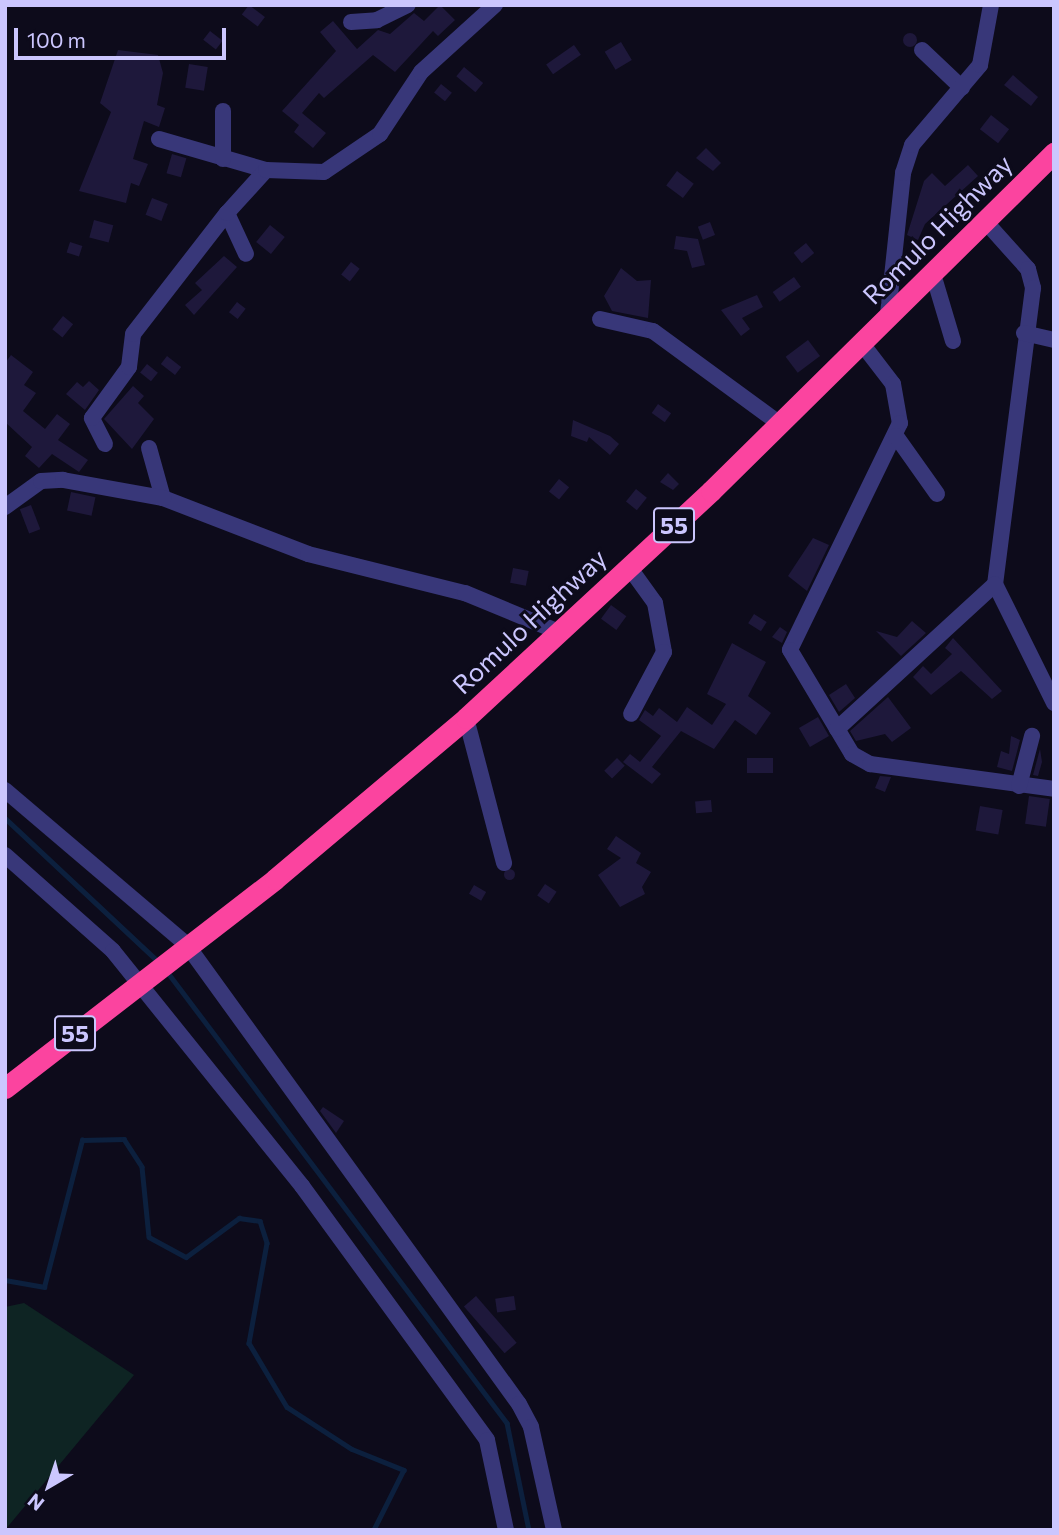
<!DOCTYPE html>
<html>
<head>
<meta charset="utf-8">
<style>
  body { margin:0 }
  #map { position:relative; width:1059px; height:1535px; overflow:hidden; background:#0d0b1b; font-family:Commissioner,sans-serif }
  div>[style] { position:absolute }
  [style*='--x'] { left:calc(var(--x)*1px); top:calc(var(--y)*1px); width:calc(var(--w)*1px); rotate:calc(var(--a)*1deg) }
  .green>* { inset:0; background:#0e2423 }
  .stream>* { height:4.5px; margin:-2.25px; padding:0 2.25px; transform-origin:2.25px; border-radius:2.25px; background:#0c203e }
  .building>* { inset:0; background:#1e183b; transform-origin:0 0 }
  .round { border-radius:50% }
  .minor>* { height:16px; margin:-8px; padding:0 8px; transform-origin:8px; border-radius:8px; background:#383779 }
  .highway>* { height:21px; margin:-10.5px; padding:0 10.5px; transform-origin:10.5px; border-radius:10.5px; background:#fb449f }
  span { translate:-50% -50%; white-space:nowrap; text-align:center; line-height:1.15; -webkit-text-stroke:6px #0d0b1b; paint-order:stroke }
  .shield-label span { padding:2px 5px; background:#0d0b1b; border:2px solid; border-radius:5px; -webkit-text-stroke-width:0 }
  .shield-label { font-size:24px; color:#cbc6fe; font-weight:700 }
  .street-label { font-size:26px; color:#cbc6fe }
  .frame { position:absolute; inset:0; border:7px solid #cbc6fe; pointer-events:none }
  .north { position:absolute; left:14px; top:1451px; width:70px; height:70px; -webkit-text-stroke:5px #0d0b1b; paint-order:stroke; rotate:219deg; font-size:19px; font-weight:700; line-height:28px; text-align:center; color:#cbc6fe }
  .north::after { content:''; display:block; margin:auto; width:24px; height:32px; background:#cbc6fe; clip-path:polygon(50% 0,100% 100%,50% 72%,0 100%) }
  .scale { position:absolute; left:14px; top:28px; width:212px; height:32px; box-sizing:border-box; border:4px solid #cbc6fe; border-top:0; padding-left:9px; font-size:21px; line-height:24px; white-space:nowrap; color:#cbc6fe; -webkit-text-stroke:5px #0d0b1b; paint-order:stroke }
</style>
</head>
<body>
<div id="map">
  <div class="green">
    <i style="clip-path:polygon(24px 1303px,134px 1375px,5px 1530px,5px 1307px)"></i>
  </div>
  <div class="stream">
    <i style="--x:5;--y:818;--w:209;--a:43.1"></i>
    <i style="--x:166;--y:970;--w:567;--a:53.03"></i>
    <i style="--x:507;--y:1423;--w:109;--a:78.4"></i>
    <i style="--x:5;--y:1280;--w:40;--a:10"></i>
    <i style="--x:44;--y:1287;--w:152;--a:-75.5"></i>
    <i style="--x:82;--y:1140;--w:42;--a:-1.4"></i>
    <i style="--x:124;--y:1139;--w:33;--a:57"></i>
    <i style="--x:142;--y:1167;--w:70;--a:84.3"></i>
    <i style="--x:149;--y:1237;--w:42;--a:28.4"></i>
    <i style="--x:186;--y:1257;--w:66;--a:-36.3"></i>
    <i style="--x:239;--y:1218;--w:21;--a:8"></i>
    <i style="--x:260;--y:1221;--w:23;--a:72"></i>
    <i style="--x:267;--y:1243;--w:102;--a:100.2"></i>
    <i style="--x:249;--y:1343;--w:74;--a:59.3"></i>
    <i style="--x:287;--y:1407;--w:77;--a:32.9"></i>
    <i style="--x:352;--y:1449;--w:56;--a:22"></i>
    <i style="--x:404;--y:1470;--w:67;--a:116.6"></i>
  </div>
  <div class="building">
    <i style="left:249px;top:5px;width:20px;height:12px;rotate:37deg"></i>
    <i style="clip-path:polygon(440px 5px,455px 20px,438px 36px,433px 31px,395px 72px,373px 55px,324px 98px,319px 93px,302px 113px,326px 133px,313px 148px,294px 132px,299px 125px,282px 111px,336px 51px,320px 32px,333px 21px,357px 49px,378px 30px,390px 34px,414px 13px,424px 21px)"></i>
    <i style="left:210px;top:31px;width:16px;height:11px;rotate:38deg"></i>
    <i class="round" style="left:903px;top:33px;width:14px;height:14px"></i>
    <i style="left:621px;top:42px;width:21px;height:19px;rotate:59deg"></i>
    <i style="left:574px;top:45px;width:12px;height:34px;rotate:55deg"></i>
    <i style="clip-path:polygon(118px 50px,158px 55px,163px 73px,157px 105px,165px 108px,159px 127px,144px 121px,133px 159px,148px 164px,139px 186px,131px 183px,126px 203px,79px 191px,111px 112px,100px 103px)"></i>
    <i style="left:189px;top:64px;width:19px;height:24px;rotate:9deg"></i>
    <i style="left:464px;top:67px;width:25px;height:12px;rotate:40deg"></i>
    <i style="clip-path:polygon(1013px 75px,1038px 97px,1031px 106px,1004px 85px)"></i>
    <i style="left:441px;top:84px;width:14px;height:11px;rotate:39deg"></i>
    <i style="left:991px;top:115px;width:23px;height:18px;rotate:38deg"></i>
    <i style="clip-path:polygon(706px 148px,721px 163px,713px 171px,696px 158px)"></i>
    <i style="left:172px;top:154px;width:15px;height:20px;rotate:16deg"></i>
    <i style="clip-path:polygon(968px 165px,978px 176px,925px 224px,918px 240px,907px 235px,924px 181px,932px 173px,945px 186px)"></i>
    <i style="left:677px;top:171px;width:21px;height:18px;rotate:37deg"></i>
    <i style="left:152px;top:198px;width:17px;height:18px;rotate:21deg"></i>
    <i style="left:94px;top:220px;width:20px;height:18px;rotate:15deg"></i>
    <i style="left:710px;top:222px;width:14px;height:13px;rotate:69deg"></i>
    <i style="left:270px;top:225px;width:19px;height:22px;rotate:39deg"></i>
    <i style="clip-path:polygon(676px 236px,698px 239px,705px 265px,692px 268px,687px 251px,674px 249px)"></i>
    <i style="left:70px;top:242px;width:13px;height:11px;rotate:18deg"></i>
    <i style="left:806px;top:243px;width:13px;height:16px;rotate:51deg"></i>
    <i style="clip-path:polygon(224px 256px,237px 267px,194px 315px,185px 305px,202px 290px,195px 283px)"></i>
    <i style="left:351px;top:262px;width:11px;height:16px;rotate:38deg"></i>
    <i style="clip-path:polygon(621px 268px,637px 281px,651px 280px,648px 318px,612px 311px,604px 296px)"></i>
    <i style="left:794px;top:277px;width:12px;height:26px;rotate:55deg"></i>
    <i style="clip-path:polygon(757px 295px,763px 307px,742px 318px,750px 329px,741px 336px,721px 310px)"></i>
    <i style="left:237px;top:302px;width:11px;height:13px;rotate:38deg"></i>
    <i style="left:63px;top:316px;width:13px;height:17px;rotate:39deg"></i>
    <i style="left:808px;top:340px;width:20px;height:28px;rotate:53deg"></i>
    <i style="clip-path:polygon(11px 355px,33px 372px,24px 385px,36px 393px,23px 411px,45px 429px,57px 414px,70px 424px,58px 440px,88px 460px,79px 472px,52px 454px,39px 468px,25px 456px,32px 447px,5px 422px,5px 363px)"></i>
    <i style="left:167px;top:356px;width:18px;height:10px;rotate:38deg"></i>
    <i style="left:147px;top:364px;width:14px;height:11px;rotate:39deg"></i>
    <i style="clip-path:polygon(89px 381px,99px 390px,85px 410px,66px 394px,77px 382px,83px 387px)"></i>
    <i style="clip-path:polygon(133px 386px,144px 396px,138px 403px,154px 419px,132px 449px,104px 419px)"></i>
    <i style="left:658px;top:404px;width:16px;height:11px;rotate:35deg"></i>
    <i style="clip-path:polygon(573px 420px,610px 436px,619px 444px,610px 455px,589px 437px,587px 442px,571px 436px)"></i>
    <i style="clip-path:polygon(668px 473px,679px 484px,673px 490px,660px 482px)"></i>
    <i style="left:559px;top:479px;width:13px;height:16px;rotate:39deg"></i>
    <i style="left:636px;top:489px;width:14px;height:16px;rotate:39deg"></i>
    <i style="left:71px;top:492px;width:25px;height:19px;rotate:12deg"></i>
    <i style="left:31px;top:505px;width:26px;height:12px;rotate:69deg"></i>
    <i style="clip-path:polygon(813px 538px,829px 545px,807px 591px,788px 576px)"></i>
    <i style="left:513px;top:568px;width:16px;height:15px;rotate:11deg"></i>
    <i style="left:611px;top:605px;width:19px;height:17px;rotate:36deg"></i>
    <i style="left:754px;top:614px;width:15px;height:11px;rotate:32deg"></i>
    <i style="clip-path:polygon(912px 621px,926px 633px,901px 656px,876px 631px,897px 637px)"></i>
    <i style="clip-path:polygon(780px 627px,787px 632px,782px 643px,772px 637px)"></i>
    <i style="clip-path:polygon(953px 638px,1002px 691px,992px 699px,961px 671px,931px 695px,913px 677px,923px 666px,931px 674px,952px 654px,945px 648px)"></i>
    <i style="clip-path:polygon(732px 643px,766px 662px,748px 696px,771px 713px,756px 735px,735px 720px,714px 749px,681px 731px,652px 767px,661px 774px,652px 784px,623px 762px,630px 754px,640px 762px,661px 736px,639px 720px,645px 710px,653px 716px,659px 708px,677px 722px,687px 707px,712px 725px,726px 704px,707px 694px)"></i>
    <i style="clip-path:polygon(846px 684px,855px 698px,839px 712px,829px 695px)"></i>
    <i style="clip-path:polygon(888px 697px,911px 728px,892px 742px,885px 734px,856px 741px,850px 731px)"></i>
    <i style="left:818px;top:717px;width:22px;height:22px;rotate:60deg"></i>
    <i style="clip-path:polygon(1011px 736px,1020px 740px,1012px 771px,997px 767px,1001px 751px,1009px 754px)"></i>
    <i style="clip-path:polygon(1040px 749px,1042px 762px,1038px 776px,1033px 775px)"></i>
    <i style="left:617px;top:758px;width:11px;height:18px;rotate:45deg"></i>
    <i style="left:773px;top:758px;width:15px;height:26px;rotate:90deg"></i>
    <i style="clip-path:polygon(880px 776px,891px 777px,885px 792px,875px 788px)"></i>
    <i style="left:1029px;top:796px;width:21px;height:28px;rotate:8deg"></i>
    <i style="left:711px;top:800px;width:12px;height:16px;rotate:85deg"></i>
    <i style="left:980px;top:806px;width:23px;height:25px;rotate:10deg"></i>
    <i style="clip-path:polygon(616px 836px,641px 853px,636px 863px,651px 872px,642px 887px,645px 894px,620px 907px,598px 875px,621px 858px,607px 849px)"></i>
    <i class="round" style="left:503.5px;top:868.5px;width:11px;height:11px"></i>
    <i style="left:545px;top:884px;width:14px;height:14px;rotate:34deg"></i>
    <i style="left:474px;top:885px;width:14px;height:10px;rotate:30deg"></i>
    <i style="clip-path:polygon(323px 1107px,344px 1121px,336px 1133px,320px 1111px)"></i>
    <i style="left:476px;top:1296px;width:62px;height:16px;rotate:49deg"></i>
    <i style="left:514px;top:1296px;width:14px;height:19px;rotate:82deg"></i>
  </div>
  <div class="minor">
    <i style="--x:351;--y:22;--w:26;--a:-4"></i>
    <i style="--x:377;--y:20;--w:34;--a:-26"></i>
    <i style="--x:922;--y:50;--w:55;--a:43.5"></i>
    <i style="--x:159;--y:139;--w:111;--a:16.2"></i>
    <i style="--x:223;--y:159;--w:48;--a:-90"></i>
    <i style="--x:227;--y:213;--w:45;--a:65.1"></i>
    <i style="--x:984;--y:220;--w:66;--a:48.1"></i>
    <i style="--x:1028;--y:269;--w:20;--a:75"></i>
    <i style="--x:1033;--y:288;--w:298;--a:97.3"></i>
    <i style="--x:995;--y:584;--w:133;--a:63.6"></i>
    <i style="--x:933;--y:274;--w:70;--a:73.4"></i>
    <i style="--x:888;--y:314;--w:142;--a:-83.9"></i>
    <i style="--x:903;--y:173;--w:29;--a:-72"></i>
    <i style="--x:912;--y:145;--w:105;--a:-49.6"></i>
    <i style="--x:980;--y:65;--w:61;--a:-79.6"></i>
    <i style="--x:600;--y:319;--w:54;--a:12.8"></i>
    <i style="--x:653;--y:331;--w:157;--a:36.2"></i>
    <i style="--x:1024;--y:333;--w:31;--a:13"></i>
    <i style="--x:863;--y:345;--w:49;--a:52.4"></i>
    <i style="--x:893;--y:384;--w:40;--a:80"></i>
    <i style="--x:900;--y:423;--w:252;--a:115.9"></i>
    <i style="--x:790;--y:650;--w:121;--a:59.2"></i>
    <i style="--x:852;--y:754;--w:21;--a:29"></i>
    <i style="--x:870;--y:764;--w:186;--a:7.7"></i>
    <i style="--x:896;--y:436;--w:71;--a:54.7"></i>
    <i style="--x:105;--y:444;--w:29;--a:-117"></i>
    <i style="--x:92;--y:418;--w:63;--a:-54"></i>
    <i style="--x:129;--y:367;--w:33;--a:-83"></i>
    <i style="--x:133;--y:334;--w:153;--a:-52.2"></i>
    <i style="--x:227;--y:213;--w:58;--a:-47.8"></i>
    <i style="--x:266;--y:170;--w:58;--a:2"></i>
    <i style="--x:324;--y:172;--w:68;--a:-34.2"></i>
    <i style="--x:380;--y:134;--w:74;--a:-56.5"></i>
    <i style="--x:421;--y:72;--w:100;--a:-42.2"></i>
    <i style="--x:149;--y:448;--w:52;--a:74.4"></i>
    <i style="--x:163;--y:498;--w:155;--a:21.1"></i>
    <i style="--x:308;--y:554;--w:162;--a:14"></i>
    <i style="--x:465;--y:593;--w:102;--a:22.5"></i>
    <i style="--x:5;--y:507;--w:44;--a:-35.8"></i>
    <i style="--x:41;--y:481;--w:22;--a:-3"></i>
    <i style="--x:63;--y:480;--w:102;--a:10.2"></i>
    <i style="--x:629;--y:567;--w:44;--a:54.2"></i>
    <i style="--x:655;--y:603;--w:50;--a:79.6"></i>
    <i style="--x:664;--y:652;--w:70;--a:118"></i>
    <i style="--x:466;--y:718;--w:150;--a:75.3"></i>
    <i style="--x:837;--y:729;--w:214;--a:-42.5"></i>
    <i style="--x:1019;--y:786;--w:52;--a:-75.4"></i>
    <i style="--x:5;--y:790;--w:239;--a:40.4"></i>
    <i style="--x:187;--y:945;--w:566;--a:54.12"></i>
    <i style="--x:519;--y:1404;--w:26;--a:62"></i>
    <i style="--x:531;--y:1427;--w:106;--a:77.4"></i>
    <i style="--x:5;--y:855;--w:144;--a:41.6"></i>
    <i style="--x:113;--y:951;--w:302;--a:51.2"></i>
    <i style="--x:302;--y:1186;--w:314;--a:53.9"></i>
    <i style="--x:487;--y:1440;--w:92;--a:78.1"></i>
  </div>
  <div class="highway">
    <i style="--x:5;--y:1088;--w:341;--a:-37.7"></i>
    <i style="--x:275;--y:879;--w:250;--a:-40.1"></i>
    <i style="--x:466;--y:718;--w:334;--a:-42.8"></i>
    <i style="--x:711;--y:491;--w:482;--a:-44.6"></i>
  </div>
  <div class="shield-label">
    <span style="left:674px;top:525px">55</span>
    <span style="left:75px;top:1033px">55</span>
  </div>
  <div class="street-label">
    <span style="left:937px;top:229px;rotate:-45deg">Romulo Highway</span>
    <span style="left:529px;top:621px;rotate:-43deg">Romulo Highway</span>
  </div>
  <div class="frame"></div>
  <div class="north">N</div>
  <div class="scale">100 m</div>
</div>
</body>
</html>
